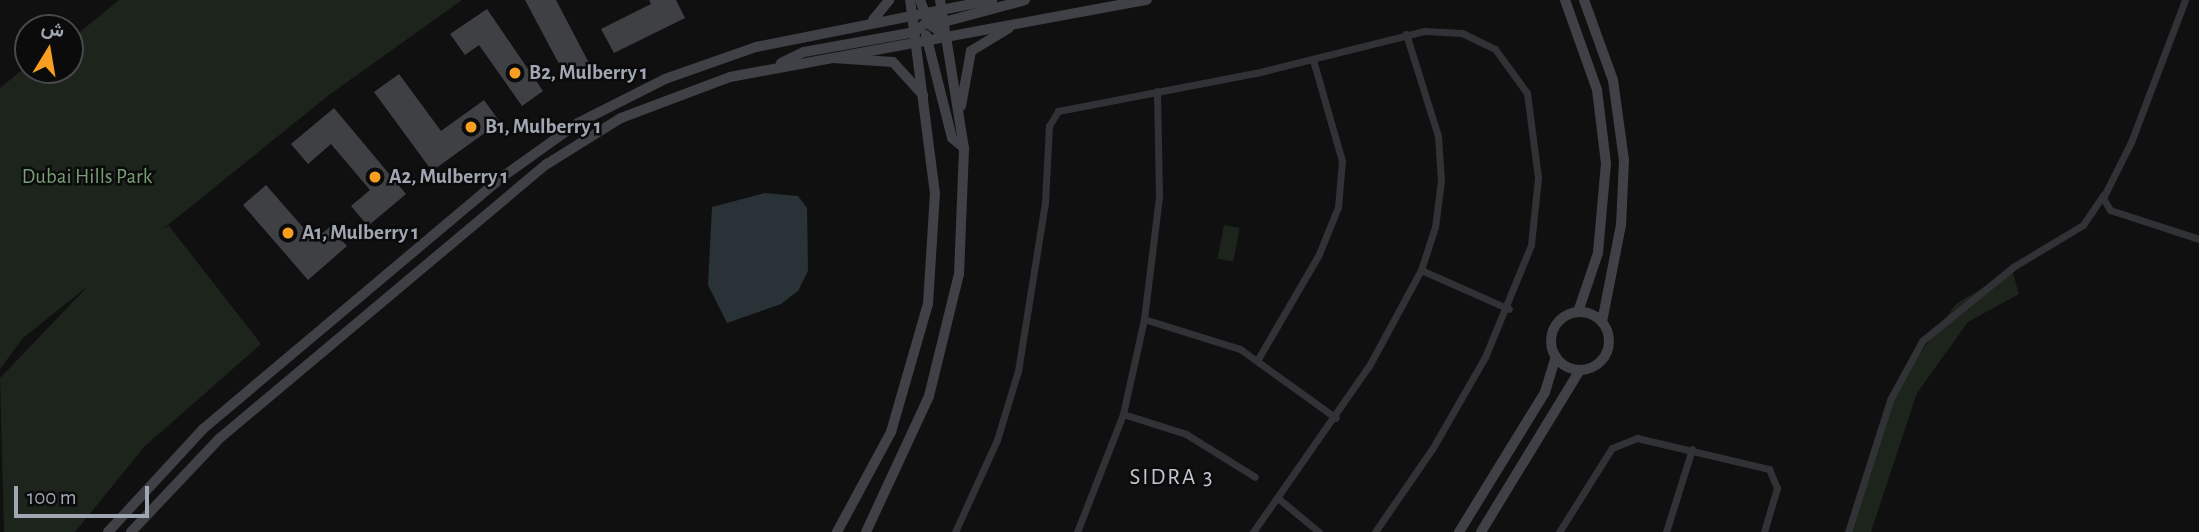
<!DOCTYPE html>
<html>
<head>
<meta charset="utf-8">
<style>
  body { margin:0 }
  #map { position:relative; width:2199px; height:532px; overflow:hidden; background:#101011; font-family:"Alegreya Sans",Vazirmatn,sans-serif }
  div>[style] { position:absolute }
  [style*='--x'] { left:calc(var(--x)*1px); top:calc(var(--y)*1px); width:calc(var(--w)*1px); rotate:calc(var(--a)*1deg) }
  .green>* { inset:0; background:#1c241c; transform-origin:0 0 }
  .water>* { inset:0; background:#283237 }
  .building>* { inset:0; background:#3e4044 }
  .street>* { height:7px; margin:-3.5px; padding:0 3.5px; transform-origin:3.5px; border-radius:3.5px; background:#313236 }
  .secondary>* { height:10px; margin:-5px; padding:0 5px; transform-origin:5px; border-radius:5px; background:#3f4146 }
  .secondary>.ring { margin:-5px; padding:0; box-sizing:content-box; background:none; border:10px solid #3f4146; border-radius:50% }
  .dots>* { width:19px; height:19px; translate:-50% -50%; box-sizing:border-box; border:4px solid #0b0b0c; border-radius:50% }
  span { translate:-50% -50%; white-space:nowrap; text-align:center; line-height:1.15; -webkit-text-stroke:5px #0b0b0c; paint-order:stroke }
  .poi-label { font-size:21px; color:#a0a7b3; font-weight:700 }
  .left { translate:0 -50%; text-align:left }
  .park-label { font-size:21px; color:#779f76 }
  .neighbourhood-label { font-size:23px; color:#c1c6cf; letter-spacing:2px }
  .north { position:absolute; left:14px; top:14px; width:70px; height:70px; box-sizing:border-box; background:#0b0b0c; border:2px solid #47494f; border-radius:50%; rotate:11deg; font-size:19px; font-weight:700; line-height:28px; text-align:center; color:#a0a7b3 }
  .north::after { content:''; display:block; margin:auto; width:24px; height:32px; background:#f89e21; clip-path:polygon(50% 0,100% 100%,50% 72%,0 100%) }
  .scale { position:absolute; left:14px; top:486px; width:135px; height:32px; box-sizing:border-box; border:4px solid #a0a7b3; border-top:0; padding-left:9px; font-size:21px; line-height:24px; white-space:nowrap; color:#a0a7b3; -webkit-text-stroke:5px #0b0b0c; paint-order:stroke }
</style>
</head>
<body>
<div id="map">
  <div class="green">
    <i style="clip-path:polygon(119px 0,462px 0,329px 95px,163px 229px,169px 226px,261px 344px,145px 446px,75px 532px,4px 532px,0 378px,88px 286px,23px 338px,0 369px,0 88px,28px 65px,28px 70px,70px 70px,70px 40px)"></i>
    <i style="left:1224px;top:225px;width:16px;height:34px;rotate:11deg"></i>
    <i style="clip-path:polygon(2012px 270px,2019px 294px,1968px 322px,1917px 393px,1871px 532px,1847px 532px,1898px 383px,1956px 304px)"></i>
  </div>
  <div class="water">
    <i style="clip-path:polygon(765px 193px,798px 196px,807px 208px,808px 271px,798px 291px,781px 304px,727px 323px,708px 285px,712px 207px)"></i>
  </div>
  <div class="building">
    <i style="clip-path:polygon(525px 0,556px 0,590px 65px,566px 77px)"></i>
    <i style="clip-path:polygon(649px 0,676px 0,685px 18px,614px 53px,601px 29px,651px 4px)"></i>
    <i style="clip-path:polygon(487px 9px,543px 91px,522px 106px,479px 45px,465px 55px,450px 34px)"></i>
    <i style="clip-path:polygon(399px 74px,441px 131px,484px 100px,500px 122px,432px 171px,374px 92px)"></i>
    <i style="clip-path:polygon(334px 108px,406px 194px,368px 226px,351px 206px,370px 190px,331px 144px,308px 164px,291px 144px)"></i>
    <i style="clip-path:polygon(266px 185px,314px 240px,330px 227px,347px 246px,308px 280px,243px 205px)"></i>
  </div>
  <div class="street">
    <i style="--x:2185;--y:0;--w:152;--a:110.8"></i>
    <i style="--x:2131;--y:142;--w:63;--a:116.6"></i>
    <i style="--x:2103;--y:198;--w:14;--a:60"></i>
    <i style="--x:2110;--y:210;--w:94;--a:18"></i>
    <i style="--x:1421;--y:270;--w:96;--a:23.9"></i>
    <i style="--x:1144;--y:319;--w:101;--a:17.4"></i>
    <i style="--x:1240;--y:349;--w:118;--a:35.7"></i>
    <i style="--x:1258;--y:359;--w:121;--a:-59.8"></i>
    <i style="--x:1319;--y:254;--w:51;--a:-68"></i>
    <i style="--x:1338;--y:207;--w:46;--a:-85"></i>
    <i style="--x:1342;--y:161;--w:105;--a:-106"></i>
    <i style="--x:1123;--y:414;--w:66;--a:17.6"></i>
    <i style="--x:1186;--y:434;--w:81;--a:31.9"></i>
    <i style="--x:1279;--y:499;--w:52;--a:39.5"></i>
    <i style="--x:955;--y:532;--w:101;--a:-65.5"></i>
    <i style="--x:997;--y:440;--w:72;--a:-73.1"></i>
    <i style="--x:1018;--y:371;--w:171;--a:-80.9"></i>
    <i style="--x:1045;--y:202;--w:76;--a:-87"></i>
    <i style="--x:1049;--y:126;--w:17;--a:-59"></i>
    <i style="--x:1058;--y:111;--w:202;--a:-10.9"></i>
    <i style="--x:1256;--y:73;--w:174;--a:-14"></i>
    <i style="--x:1425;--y:31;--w:37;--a:3"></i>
    <i style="--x:1462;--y:33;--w:37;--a:26"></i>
    <i style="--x:1495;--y:49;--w:54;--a:54"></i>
    <i style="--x:1527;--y:93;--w:86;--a:82.6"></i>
    <i style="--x:1538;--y:178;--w:67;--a:96"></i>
    <i style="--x:1531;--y:245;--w:121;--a:112.3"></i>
    <i style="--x:1485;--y:357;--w:106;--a:119.9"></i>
    <i style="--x:1432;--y:449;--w:101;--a:124.5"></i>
    <i style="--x:1077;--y:532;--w:127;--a:-68.7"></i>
    <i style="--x:1123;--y:414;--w:97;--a:-77.5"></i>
    <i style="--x:1144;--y:319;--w:124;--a:-83"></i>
    <i style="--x:1159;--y:196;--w:105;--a:-91.1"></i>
    <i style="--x:1253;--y:532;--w:203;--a:-55.1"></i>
    <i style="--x:1369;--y:366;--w:109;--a:-61.6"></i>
    <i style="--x:1421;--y:270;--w:45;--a:-72"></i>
    <i style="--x:1435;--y:227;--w:46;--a:-82.6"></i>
    <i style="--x:1441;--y:181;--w:45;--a:-93.8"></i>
    <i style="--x:1438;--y:136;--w:107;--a:-107.4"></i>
    <i style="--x:1559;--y:532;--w:99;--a:-57.8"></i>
    <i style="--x:1612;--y:448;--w:27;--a:-22"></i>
    <i style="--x:1637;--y:438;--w:136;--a:13.2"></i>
    <i style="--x:1769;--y:469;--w:21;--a:67"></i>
    <i style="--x:1777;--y:488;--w:46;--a:106.5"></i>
    <i style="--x:1666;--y:532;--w:87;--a:-72.6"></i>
    <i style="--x:1848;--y:532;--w:139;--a:-72.3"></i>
    <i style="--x:1890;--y:400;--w:67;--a:-61.5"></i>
    <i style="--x:1922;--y:341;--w:117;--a:-39.1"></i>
    <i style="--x:2013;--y:267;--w:82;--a:-31"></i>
    <i style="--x:2083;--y:225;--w:37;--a:-56"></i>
  </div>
  <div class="secondary">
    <i style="--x:920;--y:0;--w:26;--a:69"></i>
    <i style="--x:929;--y:24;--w:22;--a:34"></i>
    <i style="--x:1565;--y:0;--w:96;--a:70.4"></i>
    <i style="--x:1597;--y:90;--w:74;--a:83"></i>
    <i style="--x:1606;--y:163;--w:90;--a:95.1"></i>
    <i style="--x:1598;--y:253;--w:62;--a:108.7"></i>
    <i style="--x:1584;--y:0;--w:85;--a:70.1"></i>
    <i style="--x:1613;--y:80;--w:81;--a:82.2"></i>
    <i style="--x:1624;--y:160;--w:65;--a:92.6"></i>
    <i style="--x:1621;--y:225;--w:99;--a:101.1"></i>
    <i style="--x:873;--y:20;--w:26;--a:-51"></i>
    <i style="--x:940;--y:23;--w:88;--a:-15.1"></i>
    <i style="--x:926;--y:35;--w:106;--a:75.8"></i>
    <i style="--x:952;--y:138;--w:16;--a:40"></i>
    <i style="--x:833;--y:58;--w:60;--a:3.8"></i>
    <i style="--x:893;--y:62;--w:45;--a:47.7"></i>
    <i style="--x:781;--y:63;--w:25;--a:-26"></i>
    <i style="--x:804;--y:52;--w:113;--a:-10.2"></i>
    <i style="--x:915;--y:32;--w:35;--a:-40"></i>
    <i style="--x:961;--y:106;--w:56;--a:-79.7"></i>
    <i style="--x:971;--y:51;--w:44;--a:-31.2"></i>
    <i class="ring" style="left:1551px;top:312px;width:48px;height:48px"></i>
    <i style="--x:108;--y:532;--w:140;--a:-47.3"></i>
    <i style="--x:203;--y:429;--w:395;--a:-40.1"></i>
    <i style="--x:505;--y:175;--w:90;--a:-35.5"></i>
    <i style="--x:578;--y:123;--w:97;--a:-26.8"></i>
    <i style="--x:665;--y:79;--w:96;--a:-19.4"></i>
    <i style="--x:756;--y:47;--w:241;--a:-11.3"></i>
    <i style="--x:131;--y:532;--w:129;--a:-46.6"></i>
    <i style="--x:220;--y:438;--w:427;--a:-40"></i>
    <i style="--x:547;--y:164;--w:87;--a:-31.9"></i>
    <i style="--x:621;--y:118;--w:116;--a:-20.6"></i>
    <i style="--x:730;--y:77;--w:424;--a:-10.5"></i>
    <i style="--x:837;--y:532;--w:114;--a:-61.6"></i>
    <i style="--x:891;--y:432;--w:133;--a:-73.9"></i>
    <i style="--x:928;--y:304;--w:110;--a:-86.4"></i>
    <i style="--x:935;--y:194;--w:196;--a:-97.3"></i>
    <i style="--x:866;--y:532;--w:150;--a:-65.1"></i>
    <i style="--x:929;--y:396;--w:126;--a:-76.2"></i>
    <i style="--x:959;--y:274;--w:126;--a:-87.7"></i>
    <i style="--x:964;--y:148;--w:150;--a:-99.2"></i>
    <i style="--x:1459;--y:532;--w:164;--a:-58.4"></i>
    <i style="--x:1545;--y:392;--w:37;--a:-73"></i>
    <i style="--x:1481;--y:532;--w:190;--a:-58.6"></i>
  </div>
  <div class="dots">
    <i style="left:515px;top:73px;background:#f89e21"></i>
    <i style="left:471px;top:127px;background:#f89e21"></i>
    <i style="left:375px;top:177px;background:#f89e21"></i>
    <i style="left:288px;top:233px;background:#f89e21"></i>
  </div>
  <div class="poi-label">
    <span class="left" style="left:529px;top:73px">B2, Mulberry 1</span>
    <span class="left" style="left:485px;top:127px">B1, Mulberry 1</span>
    <span class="left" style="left:389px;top:177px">A2, Mulberry 1</span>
    <span class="left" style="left:302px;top:233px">A1, Mulberry 1</span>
  </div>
  <div class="park-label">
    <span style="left:87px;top:177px">Dubai Hills Park</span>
  </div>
  <div class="neighbourhood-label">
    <span style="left:1172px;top:478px">SIDRA 3</span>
  </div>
  <div class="north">ش</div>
  <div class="scale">100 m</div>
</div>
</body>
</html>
